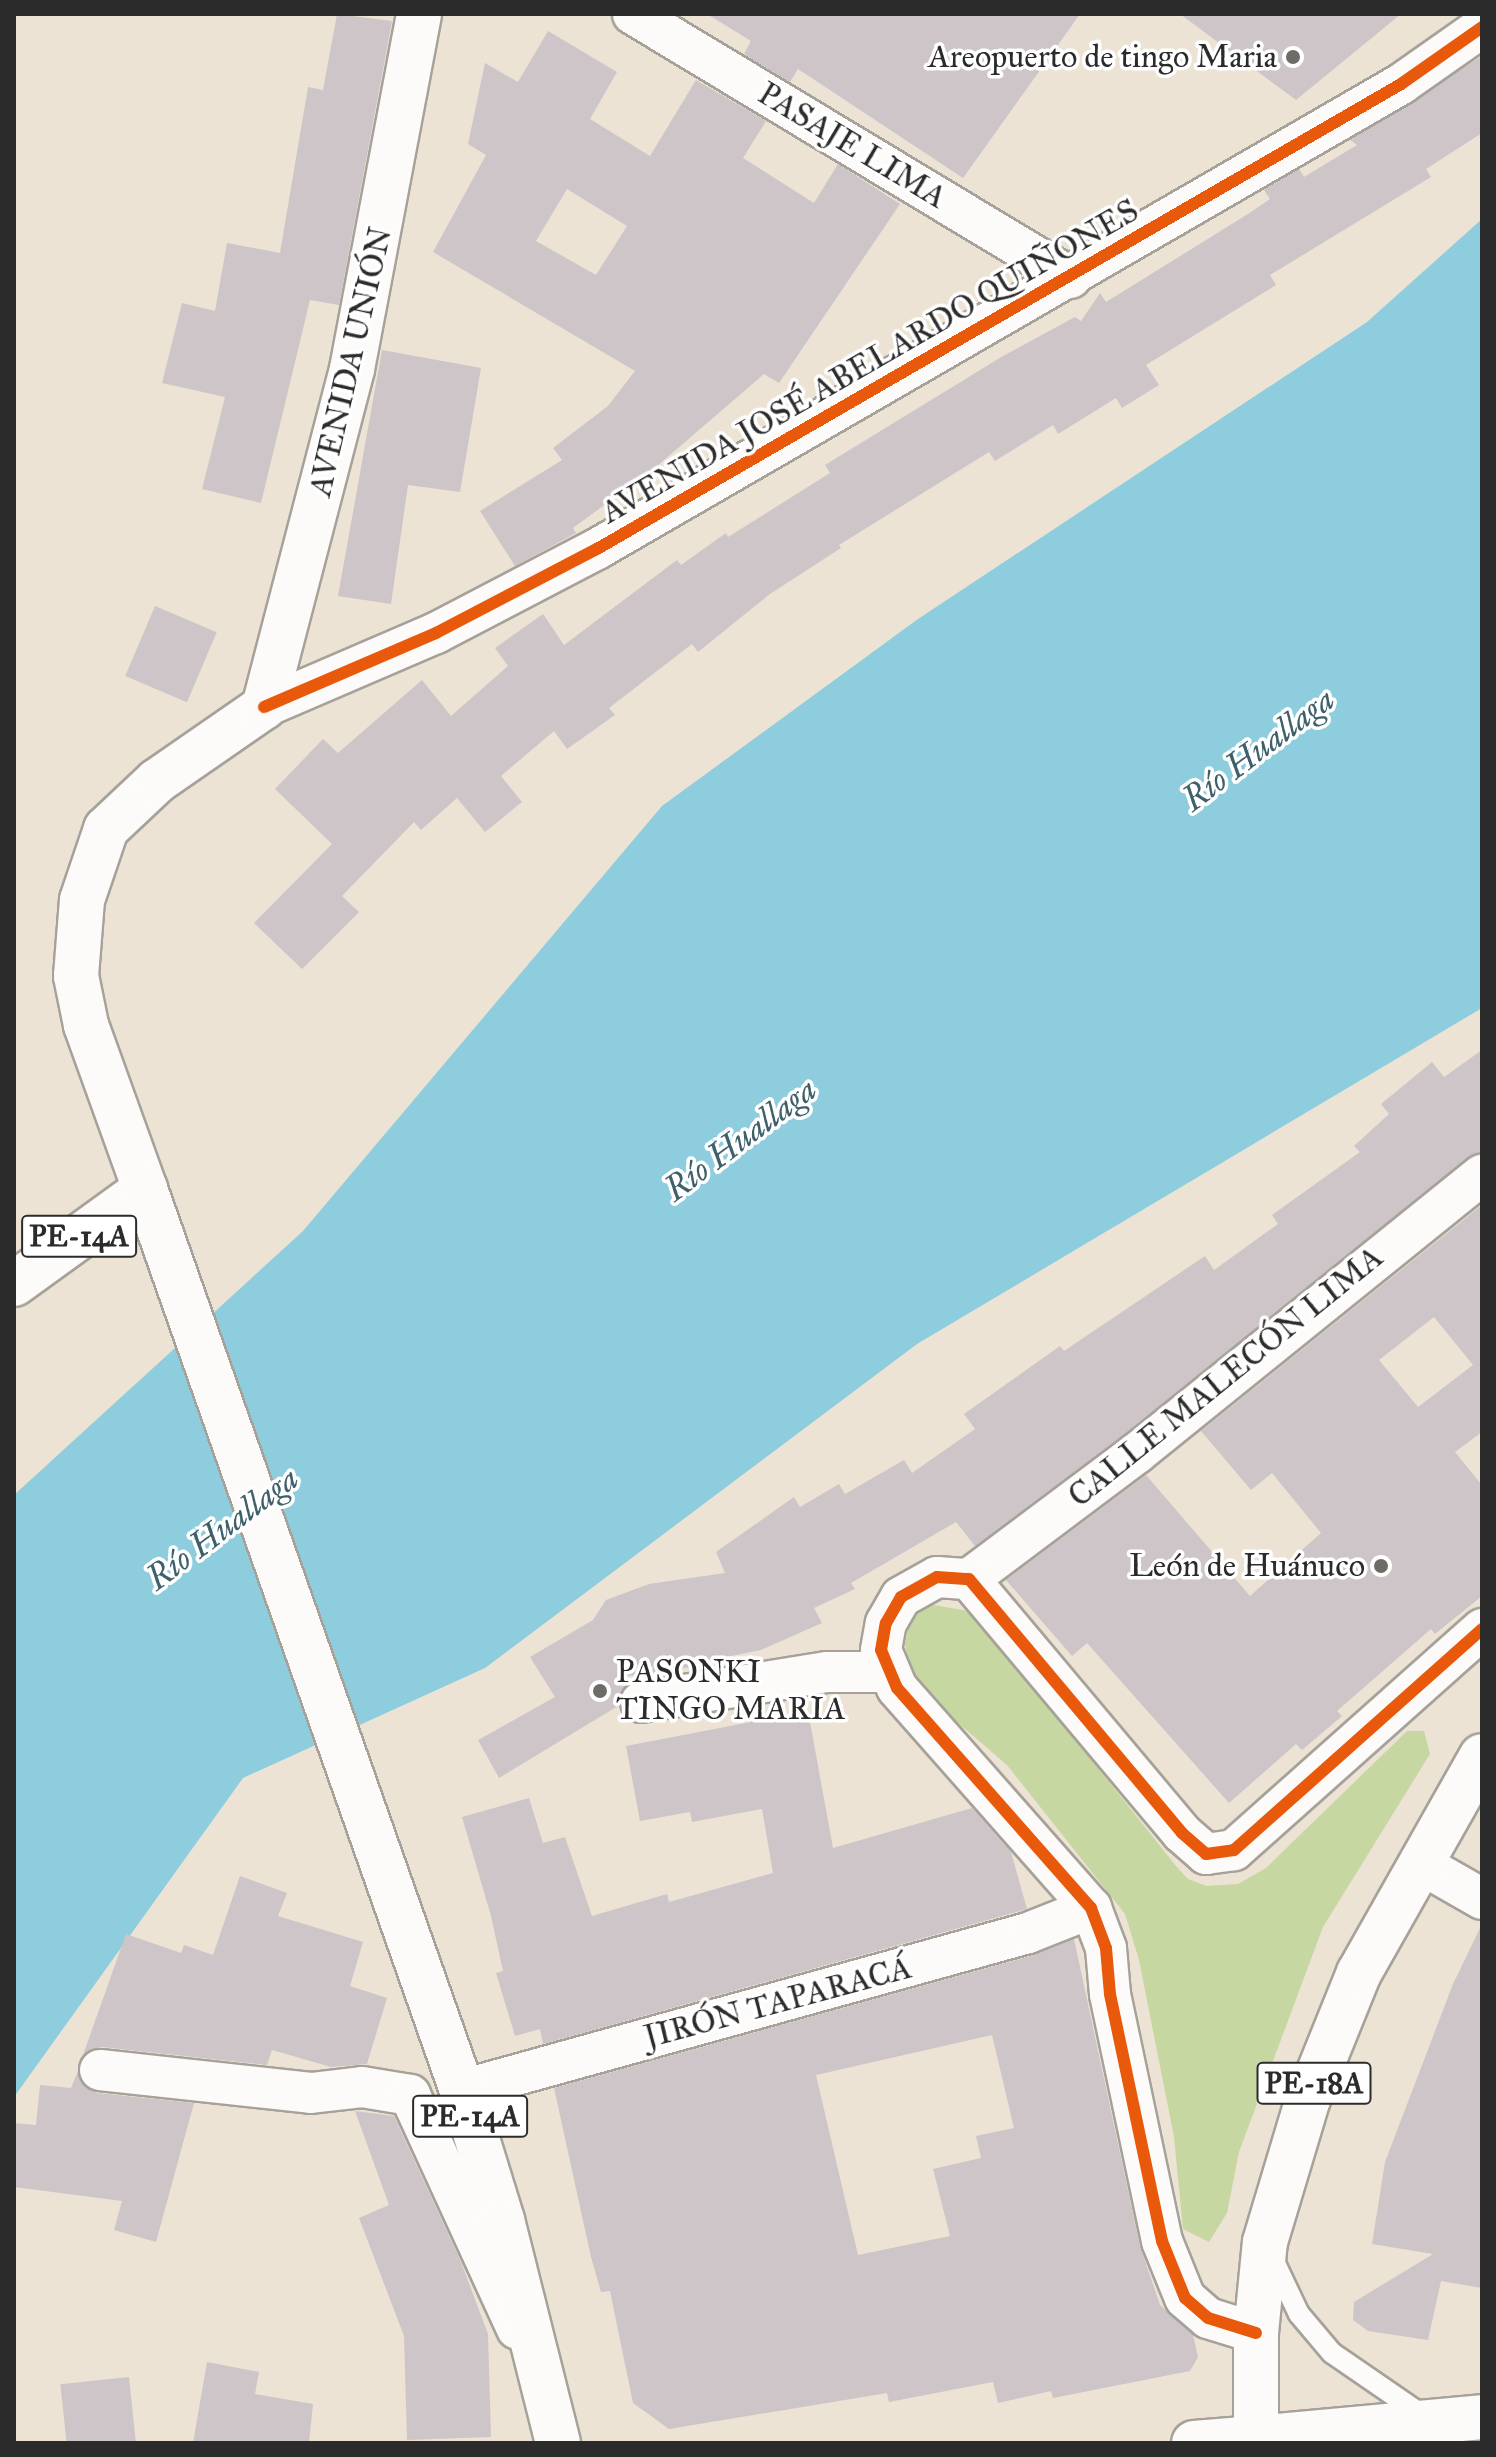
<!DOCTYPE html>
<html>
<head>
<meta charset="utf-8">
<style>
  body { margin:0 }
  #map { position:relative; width:1496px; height:2457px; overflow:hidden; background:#ece3d5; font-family:"IM FELL Great Primer",serif }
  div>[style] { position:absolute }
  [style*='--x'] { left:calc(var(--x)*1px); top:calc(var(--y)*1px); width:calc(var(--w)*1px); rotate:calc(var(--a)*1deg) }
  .green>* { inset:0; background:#c7d7a1 }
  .water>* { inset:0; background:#8dcdde }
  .building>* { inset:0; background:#cdc5c8; transform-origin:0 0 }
  .roads { filter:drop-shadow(2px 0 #a6a199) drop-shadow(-2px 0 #a6a199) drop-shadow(0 2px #a6a199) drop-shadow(0 -2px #a6a199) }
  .service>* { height:20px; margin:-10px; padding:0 10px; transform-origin:10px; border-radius:10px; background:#fcfbf9 }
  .minor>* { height:40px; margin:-20px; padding:0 20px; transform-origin:20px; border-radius:20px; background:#fcfbf9 }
  .tertiary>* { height:44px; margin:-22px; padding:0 22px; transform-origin:22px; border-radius:22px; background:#fcfbf9 }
  .secondary>* { height:44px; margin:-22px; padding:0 22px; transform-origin:22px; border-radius:22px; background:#fcfbf9 }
  .primary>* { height:44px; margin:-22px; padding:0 22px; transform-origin:22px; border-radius:22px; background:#fcfbf9 }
  .trunk>* { height:44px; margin:-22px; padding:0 22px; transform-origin:22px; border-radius:22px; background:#fcfbf9 }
  .cycleway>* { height:12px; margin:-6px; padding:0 6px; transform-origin:6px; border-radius:6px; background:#e8590c }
  .dots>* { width:22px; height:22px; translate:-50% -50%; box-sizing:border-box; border:4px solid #fff; border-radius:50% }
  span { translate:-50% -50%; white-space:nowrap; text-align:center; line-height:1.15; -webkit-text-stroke:7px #fff; paint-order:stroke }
  .shield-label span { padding:2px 6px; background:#fff; border:2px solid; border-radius:6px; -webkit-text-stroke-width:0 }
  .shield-label { font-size:30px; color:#2b2b2b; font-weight:700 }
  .poi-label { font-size:32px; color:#2b2b2b }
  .right { translate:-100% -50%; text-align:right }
  .left { translate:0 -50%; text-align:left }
  .street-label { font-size:32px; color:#2b2b2b }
  .water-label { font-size:34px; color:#3f606b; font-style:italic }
  .frame { position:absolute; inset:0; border:16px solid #2b2b2b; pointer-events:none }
</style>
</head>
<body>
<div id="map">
  <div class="green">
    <i style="clip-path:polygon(928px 1604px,974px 1612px,1176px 1866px,1188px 1879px,1207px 1886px,1238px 1884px,1266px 1868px,1407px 1731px,1424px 1731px,1430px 1754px,1323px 1927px,1239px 2152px,1227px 2213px,1209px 2242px,1183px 2229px,1174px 2137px,1139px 1960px,1125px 1914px,1007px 1765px,928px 1697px,909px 1670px,905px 1644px,911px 1614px)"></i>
  </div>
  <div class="water">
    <i style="clip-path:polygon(1482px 219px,1482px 1008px,917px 1344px,485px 1668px,243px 1778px,14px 2097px,14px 1495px,303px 1231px,662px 806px,918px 619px,1367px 322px)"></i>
  </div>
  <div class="building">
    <i style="clip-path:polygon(337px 14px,392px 21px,339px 305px,310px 300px,261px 503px,202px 489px,225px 397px,162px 383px,182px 303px,215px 311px,227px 243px,280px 253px,308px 87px,323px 90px)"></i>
    <i style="clip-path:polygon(707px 14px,1080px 14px,963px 178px,798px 69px,790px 82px,744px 54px,751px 41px)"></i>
    <i style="clip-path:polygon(1180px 14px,1401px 14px,1296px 100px)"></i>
    <i style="clip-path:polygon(evenodd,548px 31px,617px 72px,590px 119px,650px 156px,696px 80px,766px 121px,743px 158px,814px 203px,838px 164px,900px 204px,779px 383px,764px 374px,656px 467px,573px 528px,576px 533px,515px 566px,480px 511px,562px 460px,553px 448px,608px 406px,635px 371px,433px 252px,486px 155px,468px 144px,485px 63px,518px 82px,548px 31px,567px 189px,627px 226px,596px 275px,536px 241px,567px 189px)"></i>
    <i style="clip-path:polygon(1482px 56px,1482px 133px,1426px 169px,1431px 177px,1270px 275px,1276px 285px,1146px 365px,1159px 385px,1122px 408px,1116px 398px,1058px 434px,1053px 425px,995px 461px,989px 452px,839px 545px,841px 548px,770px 594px,698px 652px,692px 644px,609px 708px,615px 715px,567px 749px,554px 731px,501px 776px,522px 802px,485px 832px,457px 798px,421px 830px,414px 822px,342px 896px,359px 912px,302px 969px,254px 923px,332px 844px,275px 789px,323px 739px,338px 753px,422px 680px,451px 716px,508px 666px,495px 648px,543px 614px,564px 645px,677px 560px,681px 565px,726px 533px,728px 537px,830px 473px,825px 465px,1003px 356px,1075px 317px,1081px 321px,1100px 293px,1106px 302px,1248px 214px,1270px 199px,1264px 190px,1299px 169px,1304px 177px,1357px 145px,1350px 140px)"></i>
    <i style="clip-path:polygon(382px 350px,481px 368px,460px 492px,408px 485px,391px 604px,338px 596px)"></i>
    <i style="left:155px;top:606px;width:67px;height:76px;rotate:23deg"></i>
    <i style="clip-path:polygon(1482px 1050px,1482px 1153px,1468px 1157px,1123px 1435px,975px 1546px,956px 1522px,851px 1583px,855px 1589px,814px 1608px,822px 1623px,761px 1650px,706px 1661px,707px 1665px,621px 1677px,626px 1685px,618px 1706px,499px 1778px,478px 1740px,555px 1697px,530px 1657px,593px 1620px,606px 1600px,649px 1584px,725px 1573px,716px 1552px,794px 1497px,800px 1507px,839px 1484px,845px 1494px,904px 1460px,912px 1473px,975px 1429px,964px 1414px,1060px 1346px,1064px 1351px,1205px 1256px,1214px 1270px,1278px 1224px,1272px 1215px,1360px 1152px,1354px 1146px,1389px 1114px,1381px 1104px,1432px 1062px,1444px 1077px)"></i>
    <i style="clip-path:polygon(evenodd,1482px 1205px,1482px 1432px,1455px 1452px,1482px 1485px,1482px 1596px,1435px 1634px,1431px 1629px,1337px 1711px,1342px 1716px,1302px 1750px,1296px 1744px,1229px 1803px,1087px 1643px,1072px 1656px,1006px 1580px,1146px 1475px,1250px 1596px,1321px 1533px,1272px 1473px,1251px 1490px,1201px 1431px,1482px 1205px,1434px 1317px,1473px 1365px,1418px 1407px,1379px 1360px,1434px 1317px)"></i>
    <i style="clip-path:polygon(808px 1711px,833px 1848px,972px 1808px,1011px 1852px,1027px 1909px,543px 2044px,540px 2029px,515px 2036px,496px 1973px,503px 1971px,491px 1916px,462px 1817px,529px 1798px,543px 1843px,565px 1837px,592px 1916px,667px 1894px,669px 1902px,773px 1873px,762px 1809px,692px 1822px,690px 1812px,640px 1821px,626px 1746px)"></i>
    <i style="clip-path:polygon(240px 1876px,287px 1893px,278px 1916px,363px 1942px,350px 1986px,387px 1998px,367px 2064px,331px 2067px,272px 2050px,267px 2065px,102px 2047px,83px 2055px,126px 1934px,181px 1953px,184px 1945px,213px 1955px)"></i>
    <i style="clip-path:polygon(1482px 1924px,1482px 2288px,1441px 2281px,1428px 2340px,1368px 2331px,1353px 2320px,1354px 2302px,1433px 2254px,1372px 2244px,1385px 2162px,1453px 1984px)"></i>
    <i style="clip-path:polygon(evenodd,1074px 1939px,1140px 2246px,1160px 2305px,1193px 2335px,1198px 2357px,1190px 2371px,1053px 2398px,1051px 2391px,998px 2403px,993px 2382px,889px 2402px,887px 2393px,669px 2429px,633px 2403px,610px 2291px,601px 2292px,591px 2257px,554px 2088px,1034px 1955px,1074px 1939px,992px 2035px,1014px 2128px,976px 2136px,981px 2158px,933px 2169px,950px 2236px,858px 2255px,816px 2075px,992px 2035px)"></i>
    <i style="clip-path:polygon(78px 2071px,86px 2088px,97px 2093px,194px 2103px,156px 2242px,114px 2230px,122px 2201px,14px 2187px,14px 2123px,36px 2125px,40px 2085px,71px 2088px)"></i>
    <i style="clip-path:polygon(355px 2111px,394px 2116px,461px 2262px,488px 2334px,491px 2437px,407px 2440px,404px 2336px,359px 2218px,389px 2205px)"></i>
    <i style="clip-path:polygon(207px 2362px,259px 2372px,255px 2394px,313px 2404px,309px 2443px,193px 2443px)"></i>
    <i style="left:129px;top:2377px;width:66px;height:69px;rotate:84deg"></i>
  </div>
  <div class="roads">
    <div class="service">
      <i style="--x:1272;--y:2257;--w:63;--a:64.7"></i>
      <i style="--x:1299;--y:2314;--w:51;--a:49.8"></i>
      <i style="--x:1332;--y:2353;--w:113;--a:34.5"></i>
    </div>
    <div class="minor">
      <i style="--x:633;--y:14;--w:511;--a:31.08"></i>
      <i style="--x:264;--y:707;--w:187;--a:-23.3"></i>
      <i style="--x:436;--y:633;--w:182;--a:-27.6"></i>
      <i style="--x:597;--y:549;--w:929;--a:-30.04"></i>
      <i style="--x:1401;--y:84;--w:99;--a:-35.1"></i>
      <i style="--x:969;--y:1579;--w:210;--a:-36.9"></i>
      <i style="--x:1137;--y:1453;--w:443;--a:-38.9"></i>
      <i style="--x:641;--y:1702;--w:188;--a:-9.2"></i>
      <i style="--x:827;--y:1672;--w:60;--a:0"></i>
      <i style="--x:1421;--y:1864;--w:70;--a:29.8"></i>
      <i style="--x:100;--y:2070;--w:212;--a:6.2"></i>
      <i style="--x:311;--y:2093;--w:51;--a:-6.7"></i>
      <i style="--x:362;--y:2087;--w:49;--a:9.5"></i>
      <i style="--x:410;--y:2095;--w:257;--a:65.4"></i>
      <i style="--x:462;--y:2090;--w:587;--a:-15.5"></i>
      <i style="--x:1028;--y:1933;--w:68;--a:-21.6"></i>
      <i style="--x:1256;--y:2333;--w:50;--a:-162.6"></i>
      <i style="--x:1208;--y:2318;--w:30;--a:-139"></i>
      <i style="--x:1185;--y:2298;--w:61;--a:-112"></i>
      <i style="--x:1162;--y:2241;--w:252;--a:-101.9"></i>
      <i style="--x:1110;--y:1994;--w:46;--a:-95"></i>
      <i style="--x:1106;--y:1948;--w:43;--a:-110.6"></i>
      <i style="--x:1091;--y:1908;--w:293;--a:-131.4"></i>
      <i style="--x:897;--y:1688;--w:41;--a:-112.8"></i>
      <i style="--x:881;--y:1650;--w:27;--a:-80"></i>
      <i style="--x:886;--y:1623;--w:30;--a:-60"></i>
      <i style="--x:901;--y:1597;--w:41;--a:-29.1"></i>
      <i style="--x:937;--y:1577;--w:32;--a:4"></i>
      <i style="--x:969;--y:1579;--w:331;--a:50"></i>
      <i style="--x:1182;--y:1833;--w:32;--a:41"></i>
      <i style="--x:1206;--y:1854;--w:28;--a:-8"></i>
      <i style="--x:1234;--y:1850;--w:332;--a:-41.7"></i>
    </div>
    <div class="tertiary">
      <i style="--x:1256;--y:2438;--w:227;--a:-5.3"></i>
    </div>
    <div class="secondary">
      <i style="--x:145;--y:1189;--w:174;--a:-109.8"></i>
      <i style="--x:86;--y:1025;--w:50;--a:-101.5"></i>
      <i style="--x:76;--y:976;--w:76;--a:-85.5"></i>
      <i style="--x:82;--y:900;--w:75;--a:-71.3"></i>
      <i style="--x:106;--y:829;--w:70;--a:-43.3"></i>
      <i style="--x:157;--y:781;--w:130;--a:-34.7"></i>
      <i style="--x:264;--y:707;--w:349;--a:-75.4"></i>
      <i style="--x:352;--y:369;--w:361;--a:-79.3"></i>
    </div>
    <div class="primary">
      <i style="--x:14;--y:1284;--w:162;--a:-35.9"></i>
      <i style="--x:145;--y:1189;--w:955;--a:70.62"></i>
      <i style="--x:462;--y:2090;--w:136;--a:72.9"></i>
      <i style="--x:502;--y:2220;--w:230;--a:75.9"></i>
      <i style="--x:1194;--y:2443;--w:62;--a:-4.6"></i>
    </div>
    <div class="trunk">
      <i style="--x:1256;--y:2443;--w:110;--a:-90"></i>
      <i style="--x:1256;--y:2333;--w:91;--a:-84.4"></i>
      <i style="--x:1265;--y:2242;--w:149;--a:-73.3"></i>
      <i style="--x:1308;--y:2099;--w:136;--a:-68"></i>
      <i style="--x:1359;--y:1973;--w:249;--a:-60.5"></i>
    </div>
  </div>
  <div class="cycleway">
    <i style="--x:264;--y:707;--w:187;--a:-23.3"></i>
    <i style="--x:436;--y:633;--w:182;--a:-27.6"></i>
    <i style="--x:597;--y:549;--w:929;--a:-30.04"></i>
    <i style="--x:1401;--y:84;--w:99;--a:-35.1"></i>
    <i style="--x:1256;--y:2333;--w:50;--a:-162.6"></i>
    <i style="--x:1208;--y:2318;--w:30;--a:-139"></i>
    <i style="--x:1185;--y:2298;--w:61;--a:-112"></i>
    <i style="--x:1162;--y:2241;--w:252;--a:-101.9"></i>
    <i style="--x:1110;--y:1994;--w:46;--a:-95"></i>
    <i style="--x:1106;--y:1948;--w:43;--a:-110.6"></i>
    <i style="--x:1091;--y:1908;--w:293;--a:-131.4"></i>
    <i style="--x:897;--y:1688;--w:41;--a:-112.8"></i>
    <i style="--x:881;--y:1650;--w:27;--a:-80"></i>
    <i style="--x:886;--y:1623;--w:30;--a:-60"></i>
    <i style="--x:901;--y:1597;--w:41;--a:-29.1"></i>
    <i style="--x:937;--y:1577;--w:32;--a:4"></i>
    <i style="--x:969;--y:1579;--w:331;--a:50"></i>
    <i style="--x:1182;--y:1833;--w:32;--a:41"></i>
    <i style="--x:1206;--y:1854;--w:28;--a:-8"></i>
    <i style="--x:1234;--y:1850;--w:332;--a:-41.7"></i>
  </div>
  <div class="dots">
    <i style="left:1293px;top:57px;background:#6f6b66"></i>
    <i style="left:1381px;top:1566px;background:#6f6b66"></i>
    <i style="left:600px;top:1691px;background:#6f6b66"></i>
  </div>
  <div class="shield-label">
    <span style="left:79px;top:1236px">PE-14A</span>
    <span style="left:1314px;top:2083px">PE-18A</span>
    <span style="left:470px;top:2116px">PE-14A</span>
  </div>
  <div class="poi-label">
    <span class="right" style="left:1277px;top:57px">Areopuerto de tingo Maria</span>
    <span class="right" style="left:1365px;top:1566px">León de Huánuco</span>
    <span class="left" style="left:616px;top:1691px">PASONKI<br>TINGO MARIA</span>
  </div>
  <div class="street-label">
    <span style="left:852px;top:146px;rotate:31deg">PASAJE LIMA</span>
    <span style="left:351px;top:362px;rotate:-77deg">AVENIDA UNIÓN</span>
    <span style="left:870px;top:362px;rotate:-30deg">AVENIDA JOSÉ ABELARDO QUIÑONES</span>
    <span style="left:1226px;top:1377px;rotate:-39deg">CALLE MALECÓN LIMA</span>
    <span style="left:778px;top:2003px;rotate:-15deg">JIRÓN TAPARACÁ</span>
  </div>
  <div class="water-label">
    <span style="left:1258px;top:749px;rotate:-37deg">Río Huallaga</span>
    <span style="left:740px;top:1139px;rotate:-37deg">Río Huallaga</span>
    <span style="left:222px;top:1528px;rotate:-37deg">Río Huallaga</span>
  </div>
  <div class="frame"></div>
</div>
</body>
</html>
